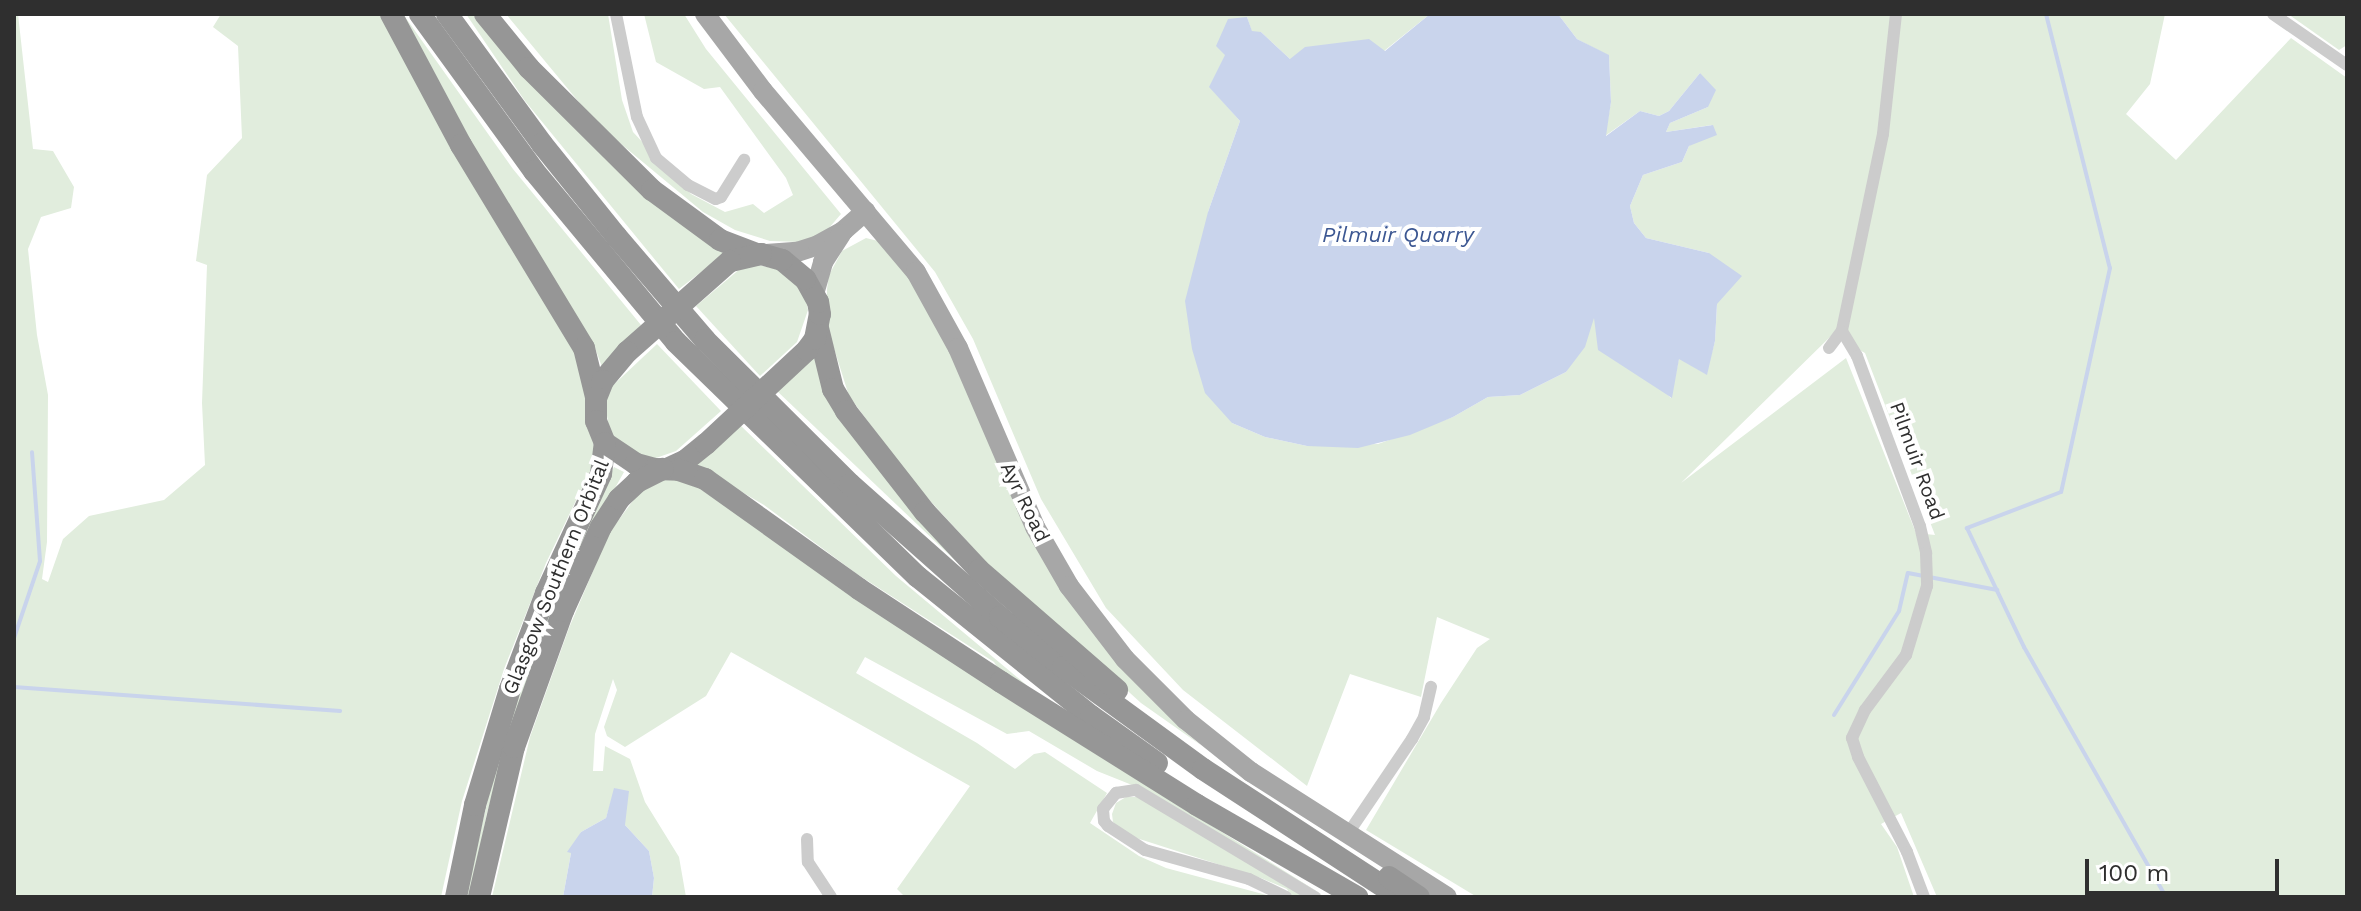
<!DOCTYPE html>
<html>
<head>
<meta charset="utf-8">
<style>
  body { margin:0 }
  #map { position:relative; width:2361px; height:911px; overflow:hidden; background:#fff; font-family:"Work Sans",sans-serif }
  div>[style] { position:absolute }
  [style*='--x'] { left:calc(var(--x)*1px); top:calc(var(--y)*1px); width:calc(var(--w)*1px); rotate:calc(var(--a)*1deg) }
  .green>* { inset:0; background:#e1eddd }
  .water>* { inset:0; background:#c9d4ec }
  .stream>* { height:4px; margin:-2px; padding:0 2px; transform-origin:2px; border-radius:2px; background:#c9d4ec }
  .street>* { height:12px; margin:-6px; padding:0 6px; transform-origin:6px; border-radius:6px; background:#ccc }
  .primary>* { height:20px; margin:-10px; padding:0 10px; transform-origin:10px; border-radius:10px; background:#a7a7a7 }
  .highway>* { height:22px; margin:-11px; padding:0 11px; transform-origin:11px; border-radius:11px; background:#969696 }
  span { translate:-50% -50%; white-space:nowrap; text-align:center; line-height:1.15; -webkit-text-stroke:8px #fff; paint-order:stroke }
  .street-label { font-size:20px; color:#2f2f2f }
  .water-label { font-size:22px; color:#3c5792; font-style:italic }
  .frame { position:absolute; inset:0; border:16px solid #2f2f2f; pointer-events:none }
  .scale { position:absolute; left:2085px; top:859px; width:194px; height:36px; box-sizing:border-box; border:4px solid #2f2f2f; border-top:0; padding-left:10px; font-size:24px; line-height:28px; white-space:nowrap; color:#2f2f2f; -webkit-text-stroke:6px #fff; paint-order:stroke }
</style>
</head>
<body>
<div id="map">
  <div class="green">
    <i style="clip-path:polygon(14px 14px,18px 14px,33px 149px,53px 151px,74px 187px,71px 208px,41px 217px,28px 249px,37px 335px,48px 395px,47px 542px,42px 579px,48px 582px,63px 539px,89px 516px,164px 500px,205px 465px,202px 403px,207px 265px,196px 261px,207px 175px,242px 138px,238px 46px,213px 27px,221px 14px,382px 14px,586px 363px,587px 418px,595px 450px,592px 467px,546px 563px,504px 669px,462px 801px,441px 897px,14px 897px)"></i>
    <i style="clip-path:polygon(403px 14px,513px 169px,641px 325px,602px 367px,595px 348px,505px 205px)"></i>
    <i style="clip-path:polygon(466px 14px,474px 14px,505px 55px,727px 252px,679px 289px,525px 101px)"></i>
    <i style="clip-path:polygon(506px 14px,608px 14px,622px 100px,633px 132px,691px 194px,725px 212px,753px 204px,764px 213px,793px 195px,786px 178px,720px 87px,704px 89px,656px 62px,644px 14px,684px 14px,706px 49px,841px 214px,823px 235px,801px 242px,770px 241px,735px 230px,703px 212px,597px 124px)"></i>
    <i style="clip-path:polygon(evenodd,724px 14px,1430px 14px,1384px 51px,1290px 59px,1261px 32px,1252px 32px,1247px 17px,1210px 87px,1240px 121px,1208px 212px,1232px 423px,1265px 437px,1307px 446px,1378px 444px,1453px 417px,1488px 397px,1520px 395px,1566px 372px,1594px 315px,1671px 398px,1679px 358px,1706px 374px,1715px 341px,1717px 304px,1709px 253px,1646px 238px,1634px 223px,1630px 206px,1643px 175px,1682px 162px,1689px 146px,1712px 125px,1666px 132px,1670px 123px,1708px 107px,1700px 73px,1669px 111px,1659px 116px,1640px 111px,1605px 136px,1611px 102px,1609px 56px,1577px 39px,1558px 14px,2165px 14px,2150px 84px,2126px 114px,2176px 160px,2291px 38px,2347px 78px,2347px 897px,1937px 897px,1901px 813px,1881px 824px,1897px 847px,1914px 897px,1477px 897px,1366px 830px,1441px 703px,1477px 648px,1490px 639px,1437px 617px,1421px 697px,1350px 674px,1307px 786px,1183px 690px,1106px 608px,1041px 499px,973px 339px,935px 272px,724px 14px,1832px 335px,1865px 353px,1935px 535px,1916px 533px,1846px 358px,1681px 483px,1832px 335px)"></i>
    <i style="clip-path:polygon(2288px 14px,2347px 14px,2347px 45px,2339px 50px)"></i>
    <i style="clip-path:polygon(866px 238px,886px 243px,951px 344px,1018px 507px,1180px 728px,1202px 746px,1141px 703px,986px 562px,914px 483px,849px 396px,827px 326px,827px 289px,829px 275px,842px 251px)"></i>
    <i style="clip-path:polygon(757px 265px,778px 269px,796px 283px,805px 294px,808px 310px,797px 342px,760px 376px,696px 306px,741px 268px)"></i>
    <i style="clip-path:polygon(657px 344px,721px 411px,676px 451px,656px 458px,641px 457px,610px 435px,606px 409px,608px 390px)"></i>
    <i style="clip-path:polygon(816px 354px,960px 565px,777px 391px)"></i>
    <i style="clip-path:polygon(739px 424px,896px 576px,1042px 698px,1002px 675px,994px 662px,857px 574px,764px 505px,696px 465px)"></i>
    <i style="clip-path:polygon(614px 467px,624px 472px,584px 543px,508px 743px,487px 813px,470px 897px,465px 897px,499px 752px,558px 588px)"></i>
    <i style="clip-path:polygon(677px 478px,690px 482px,1111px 763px,1326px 897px,1142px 789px,1097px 771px,1029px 731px,1007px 734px,865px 657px,856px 673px,977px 743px,1015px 769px,1034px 754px,1045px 752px,1107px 793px,1090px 823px,1139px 856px,1166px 868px,1274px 897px,905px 897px,897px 889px,970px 786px,731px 652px,706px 696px,625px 747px,607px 736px,604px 727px,617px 690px,613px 679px,595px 734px,593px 771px,603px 771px,605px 746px,630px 759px,645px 802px,679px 857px,686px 897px,652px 897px,654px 878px,649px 851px,625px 825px,625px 810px,615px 788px,606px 818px,581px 832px,571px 853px,563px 897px,492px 897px,530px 737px,569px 628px,609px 533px,638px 494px,662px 480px)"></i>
    <i style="clip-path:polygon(1126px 797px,1141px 797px,1304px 897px,1291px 897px,1287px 889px,1261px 878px,1127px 835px,1113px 822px,1112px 814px,1116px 803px)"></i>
  </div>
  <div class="water">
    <i style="clip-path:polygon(1430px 14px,1558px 14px,1577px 39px,1609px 55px,1611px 102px,1606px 136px,1640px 111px,1659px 116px,1669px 111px,1700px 73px,1716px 90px,1708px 107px,1670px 123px,1666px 132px,1713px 125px,1717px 135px,1689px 146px,1682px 162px,1643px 175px,1630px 206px,1634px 223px,1646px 238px,1709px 253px,1742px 276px,1717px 304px,1715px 341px,1707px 375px,1679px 359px,1672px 398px,1598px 350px,1594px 318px,1585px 347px,1566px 372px,1520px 395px,1488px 397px,1453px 417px,1410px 435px,1358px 448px,1307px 446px,1265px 437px,1232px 423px,1205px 393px,1192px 349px,1185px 301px,1208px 212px,1240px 121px,1209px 87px,1225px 55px,1216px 46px,1228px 19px,1247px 17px,1252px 31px,1261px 32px,1290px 59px,1305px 47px,1369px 39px,1385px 51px)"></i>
    <i style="clip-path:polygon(614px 788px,629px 791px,625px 825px,649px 851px,654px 878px,652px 897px,563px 897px,571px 853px,567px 852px,581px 832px,606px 818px)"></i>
  </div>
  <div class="stream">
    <i style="--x:2046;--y:14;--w:262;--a:75.9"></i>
    <i style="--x:2110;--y:268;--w:229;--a:102.3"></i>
    <i style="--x:2061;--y:492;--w:101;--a:159"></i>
    <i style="--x:1967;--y:528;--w:132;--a:64.4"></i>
    <i style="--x:2024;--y:647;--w:288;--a:60.4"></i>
    <i style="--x:14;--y:638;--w:81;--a:-71.3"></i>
    <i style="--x:40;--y:561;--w:109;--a:-94.2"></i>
    <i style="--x:14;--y:687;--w:327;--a:4.2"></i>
    <i style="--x:1834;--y:715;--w:123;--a:-58"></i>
    <i style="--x:1899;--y:611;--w:39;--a:-77"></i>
    <i style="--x:1908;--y:573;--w:91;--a:10.8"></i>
  </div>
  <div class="street">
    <i style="--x:616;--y:14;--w:105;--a:78.5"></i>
    <i style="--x:637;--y:117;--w:45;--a:65.1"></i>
    <i style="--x:656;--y:158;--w:42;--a:40.2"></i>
    <i style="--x:688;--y:185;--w:31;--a:27"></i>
    <i style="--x:716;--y:199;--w:5;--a:-22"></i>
    <i style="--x:721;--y:197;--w:44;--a:-58.1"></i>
    <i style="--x:1896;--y:14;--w:121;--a:96.2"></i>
    <i style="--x:1883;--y:134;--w:201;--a:101.8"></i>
    <i style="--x:1842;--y:331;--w:29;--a:59"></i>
    <i style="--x:1857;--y:356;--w:181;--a:69.7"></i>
    <i style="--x:1920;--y:526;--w:28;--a:77"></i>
    <i style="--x:1926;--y:553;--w:33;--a:88"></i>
    <i style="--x:1927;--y:586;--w:72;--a:106.9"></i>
    <i style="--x:1906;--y:655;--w:69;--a:126.7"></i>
    <i style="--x:1865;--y:710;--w:31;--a:115"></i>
    <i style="--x:1852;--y:738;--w:20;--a:72"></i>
    <i style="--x:1858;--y:757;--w:107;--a:62.7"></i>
    <i style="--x:1907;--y:852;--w:48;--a:69.3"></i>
    <i style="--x:2273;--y:14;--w:90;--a:34.6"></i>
    <i style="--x:1829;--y:348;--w:21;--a:-53"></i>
    <i style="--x:1347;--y:835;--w:116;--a:-55.9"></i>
    <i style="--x:1412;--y:739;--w:25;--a:-61"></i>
    <i style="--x:1424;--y:717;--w:31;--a:-77"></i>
    <i style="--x:807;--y:839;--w:23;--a:88"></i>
    <i style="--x:808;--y:862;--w:42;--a:56.7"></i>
    <i style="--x:1286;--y:897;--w:41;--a:-154.1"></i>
    <i style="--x:1249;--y:879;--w:108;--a:-164.4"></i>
    <i style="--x:1145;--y:850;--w:44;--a:-147"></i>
    <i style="--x:1108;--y:826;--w:6;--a:-129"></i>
    <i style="--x:1104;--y:821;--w:12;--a:-95"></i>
    <i style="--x:1103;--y:809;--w:21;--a:-51"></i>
    <i style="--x:1116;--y:793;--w:20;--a:-9"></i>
    <i style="--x:1136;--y:790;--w:209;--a:30.9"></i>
  </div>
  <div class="primary">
    <i style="--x:705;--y:14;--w:96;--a:53"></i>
    <i style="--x:763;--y:91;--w:237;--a:49.8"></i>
    <i style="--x:916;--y:272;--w:87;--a:61.1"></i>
    <i style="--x:958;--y:348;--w:195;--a:66.7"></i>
    <i style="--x:1035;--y:527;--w:68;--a:60"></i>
    <i style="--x:1069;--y:586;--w:92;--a:52.5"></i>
    <i style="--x:1125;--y:659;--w:86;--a:45"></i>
    <i style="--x:1186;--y:720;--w:83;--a:38.7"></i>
    <i style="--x:1251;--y:772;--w:232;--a:32.5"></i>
    <i style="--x:766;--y:254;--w:31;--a:-4"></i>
    <i style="--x:797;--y:252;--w:22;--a:-18"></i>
    <i style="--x:818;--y:245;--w:29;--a:-29"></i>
    <i style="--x:843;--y:231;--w:30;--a:-41"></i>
    <i style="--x:814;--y:294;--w:33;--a:-74"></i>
    <i style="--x:823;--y:262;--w:33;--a:-57"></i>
  </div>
  <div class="highway">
    <i style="--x:391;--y:14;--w:149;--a:61.9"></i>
    <i style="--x:461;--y:145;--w:237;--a:58.8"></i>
    <i style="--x:584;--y:348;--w:50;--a:76.2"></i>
    <i style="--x:420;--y:14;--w:194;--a:54"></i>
    <i style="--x:534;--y:171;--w:222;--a:50.3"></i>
    <i style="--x:676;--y:342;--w:337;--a:44.2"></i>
    <i style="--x:918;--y:577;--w:222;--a:38.8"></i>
    <i style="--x:1091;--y:716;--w:81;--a:35.5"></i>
    <i style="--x:447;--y:14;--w:161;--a:53.8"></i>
    <i style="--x:542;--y:144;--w:118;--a:51.2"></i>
    <i style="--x:616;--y:236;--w:137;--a:49.4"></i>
    <i style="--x:705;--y:340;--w:204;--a:44.8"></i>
    <i style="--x:850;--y:484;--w:200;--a:41.6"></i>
    <i style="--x:1000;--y:617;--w:80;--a:38.4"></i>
    <i style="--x:1063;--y:667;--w:173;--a:36.1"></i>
    <i style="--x:1203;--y:769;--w:234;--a:33.1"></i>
    <i style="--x:485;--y:14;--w:70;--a:50.8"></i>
    <i style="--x:529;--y:68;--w:173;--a:44.8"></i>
    <i style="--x:652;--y:190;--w:84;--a:36.3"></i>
    <i style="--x:720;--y:240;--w:40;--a:21"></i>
    <i style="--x:818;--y:328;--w:63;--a:76.2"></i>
    <i style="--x:833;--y:389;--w:26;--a:59"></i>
    <i style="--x:846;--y:411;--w:128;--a:52"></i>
    <i style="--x:925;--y:512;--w:79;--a:47"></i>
    <i style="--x:979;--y:570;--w:183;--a:41"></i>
    <i style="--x:667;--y:469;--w:21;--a:-25"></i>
    <i style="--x:686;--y:460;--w:26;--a:-39"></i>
    <i style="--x:706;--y:444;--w:138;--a:-42.9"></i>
    <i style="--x:807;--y:350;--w:14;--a:-54"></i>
    <i style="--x:815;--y:339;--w:25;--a:-79"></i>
    <i style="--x:820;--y:314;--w:12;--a:-99"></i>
    <i style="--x:818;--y:302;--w:26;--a:-119"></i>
    <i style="--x:805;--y:279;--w:30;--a:-140"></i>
    <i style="--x:782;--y:260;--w:22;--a:-164"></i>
    <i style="--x:761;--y:254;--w:32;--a:167"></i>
    <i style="--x:730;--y:261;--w:137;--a:138.5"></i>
    <i style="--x:627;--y:352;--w:38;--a:130"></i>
    <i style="--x:603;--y:381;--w:18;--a:112"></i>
    <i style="--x:596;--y:398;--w:23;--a:90"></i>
    <i style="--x:596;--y:421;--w:24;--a:68"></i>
    <i style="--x:605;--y:443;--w:37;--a:34"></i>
    <i style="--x:636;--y:464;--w:20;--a:15"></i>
    <i style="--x:655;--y:469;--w:24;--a:2"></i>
    <i style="--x:679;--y:470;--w:28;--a:19"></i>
    <i style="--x:705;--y:479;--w:189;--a:35.5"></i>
    <i style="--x:859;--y:589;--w:170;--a:33.2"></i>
    <i style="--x:1001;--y:682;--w:231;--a:32.1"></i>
    <i style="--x:1197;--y:805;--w:185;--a:29.9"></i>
    <i style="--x:1389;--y:877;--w:36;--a:34"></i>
    <i style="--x:456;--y:897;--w:94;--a:-78.3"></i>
    <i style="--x:475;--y:805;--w:121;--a:-73.2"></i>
    <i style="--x:510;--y:689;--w:103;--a:-69.4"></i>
    <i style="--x:546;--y:593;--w:131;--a:-65.2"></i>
    <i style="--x:601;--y:474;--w:31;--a:-83"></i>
    <i style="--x:479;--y:897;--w:154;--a:-76.9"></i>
    <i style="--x:514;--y:747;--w:145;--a:-70.2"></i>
    <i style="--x:563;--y:611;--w:92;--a:-65.7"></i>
    <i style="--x:601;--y:527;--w:33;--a:-57"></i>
    <i style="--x:619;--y:499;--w:25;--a:-43"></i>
    <i style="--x:637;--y:482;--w:29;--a:-27"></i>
  </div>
  <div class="street-label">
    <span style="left:1917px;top:461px;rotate:70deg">Pilmuir Road</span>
    <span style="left:1025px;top:502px;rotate:64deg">Ayr Road</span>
    <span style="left:556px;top:577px;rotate:-68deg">Glasgow Southern Orbital</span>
  </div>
  <div class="water-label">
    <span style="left:1398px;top:235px">Pilmuir Quarry</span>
  </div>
  <div class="frame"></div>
  <div class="scale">100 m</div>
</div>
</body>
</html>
